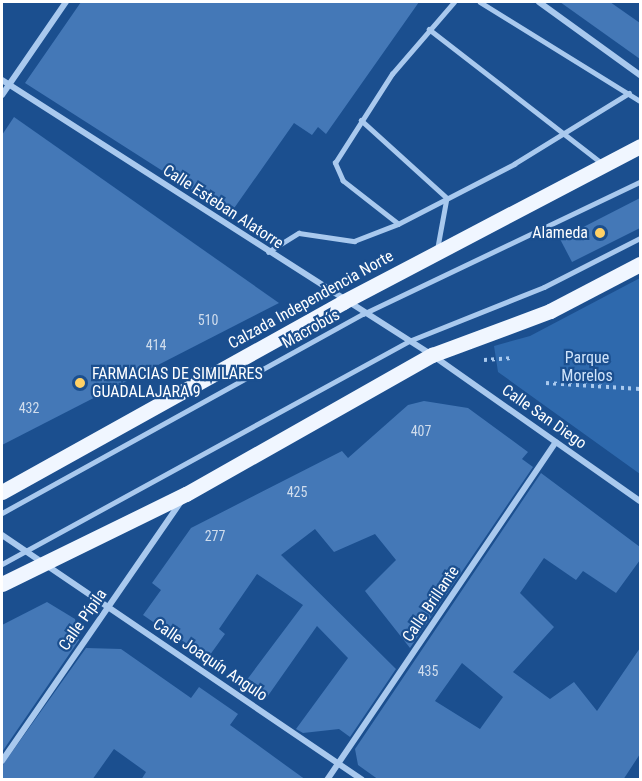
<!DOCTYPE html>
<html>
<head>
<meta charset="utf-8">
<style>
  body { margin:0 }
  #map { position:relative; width:642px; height:781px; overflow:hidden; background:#1b4f8f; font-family:"Roboto Condensed",sans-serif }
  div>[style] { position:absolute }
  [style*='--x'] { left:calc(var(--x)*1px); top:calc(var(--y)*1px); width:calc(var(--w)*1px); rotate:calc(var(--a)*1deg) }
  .green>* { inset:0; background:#2e69ad }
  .building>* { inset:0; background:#4478b7 }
  .path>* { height:4px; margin-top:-2px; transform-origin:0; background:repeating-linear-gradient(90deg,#a9c9ee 0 3px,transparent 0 7.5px) }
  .service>* { height:4.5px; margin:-2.25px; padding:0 2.25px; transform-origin:2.25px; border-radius:2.25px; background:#a9c9ee }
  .minor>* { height:6px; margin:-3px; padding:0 3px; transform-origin:3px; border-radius:3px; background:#a9c9ee }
  .primary>* { height:15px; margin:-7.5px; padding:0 7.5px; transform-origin:7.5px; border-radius:7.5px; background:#f0f6ff }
  .dots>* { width:16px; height:16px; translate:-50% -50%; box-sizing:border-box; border:3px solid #1b4f8f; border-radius:50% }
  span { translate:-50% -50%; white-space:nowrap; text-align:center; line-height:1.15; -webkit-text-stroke:4.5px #1b4f8f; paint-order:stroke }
  .number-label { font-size:14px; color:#d0dded }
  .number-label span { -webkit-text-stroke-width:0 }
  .street-label { font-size:16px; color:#fff }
  .poi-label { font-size:16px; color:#fff }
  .right { translate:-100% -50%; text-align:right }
  .left { translate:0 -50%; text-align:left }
  .park-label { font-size:16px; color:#cfe3fa }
  .frame { position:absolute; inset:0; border:3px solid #fff; pointer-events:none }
</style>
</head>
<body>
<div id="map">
  <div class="green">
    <i style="clip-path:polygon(640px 278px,640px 474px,498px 372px,494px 346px,530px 336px)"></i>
  </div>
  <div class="building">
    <i style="clip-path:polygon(81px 2px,419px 2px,326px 134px,318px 127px,312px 135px,294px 123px,230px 214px,25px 83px)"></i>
    <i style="clip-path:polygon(560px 2px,610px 2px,640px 23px,640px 59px)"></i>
    <i style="clip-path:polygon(14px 117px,279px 303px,2px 445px,2px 135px)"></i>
    <i style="clip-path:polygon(640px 198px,640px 228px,572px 262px,560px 239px)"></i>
    <i style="clip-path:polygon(424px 401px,468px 408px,528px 452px,522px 459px,533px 467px,410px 648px,365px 591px,396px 560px,375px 534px,334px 552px,315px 529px,281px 555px,396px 669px,350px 737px,339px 729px,303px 733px,296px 729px,348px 658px,317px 626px,265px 700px,243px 685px,303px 605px,257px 574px,219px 629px,225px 634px,207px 659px,143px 615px,161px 590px,152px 583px,191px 528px,342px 451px,348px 458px,408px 405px)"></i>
    <i style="clip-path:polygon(evenodd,541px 473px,640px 547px,640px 560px,616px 593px,583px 571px,576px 580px,544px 558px,520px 593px,554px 627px,513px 672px,550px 699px,574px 682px,597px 711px,640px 648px,640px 754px,623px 780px,379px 780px,358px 765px,355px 749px,541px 473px,462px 663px,503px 697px,480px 729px,435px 701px,462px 663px)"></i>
    <i style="clip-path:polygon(47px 602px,75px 619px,79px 640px,2px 752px,2px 625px)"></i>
    <i style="clip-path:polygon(86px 648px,121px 649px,191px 698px,199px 687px,238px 714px,230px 725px,306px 780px,141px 780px,146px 772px,114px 749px,92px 780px,2px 780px,2px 766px)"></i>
  </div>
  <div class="path">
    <i style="--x:484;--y:360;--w:27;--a:-4"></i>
    <i style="--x:546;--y:383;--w:94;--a:3.7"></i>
  </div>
  <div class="service">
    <i style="--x:480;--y:2;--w:188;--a:31.7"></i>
    <i style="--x:429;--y:29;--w:219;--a:37.8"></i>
    <i style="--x:361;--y:120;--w:116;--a:42.2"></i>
    <i style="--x:447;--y:198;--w:50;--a:100.4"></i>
    <i style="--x:398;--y:224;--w:70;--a:-142"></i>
    <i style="--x:343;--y:181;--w:20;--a:-114"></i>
    <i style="--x:335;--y:163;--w:106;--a:-57.4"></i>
    <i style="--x:392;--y:74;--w:95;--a:-49.3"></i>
    <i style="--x:268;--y:252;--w:36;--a:-32"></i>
    <i style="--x:299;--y:233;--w:56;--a:8.3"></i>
    <i style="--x:354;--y:241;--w:47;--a:-21.1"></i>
    <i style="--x:398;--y:224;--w:131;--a:-27.3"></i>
    <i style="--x:514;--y:164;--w:135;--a:-31.7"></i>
    <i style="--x:2;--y:513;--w:412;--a:-28.9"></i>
    <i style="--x:363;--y:314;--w:307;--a:-25.5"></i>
    <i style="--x:2;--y:564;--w:464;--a:-28.7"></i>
    <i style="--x:409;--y:341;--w:145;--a:-21.8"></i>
    <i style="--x:544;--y:287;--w:108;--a:-27"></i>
  </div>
  <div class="minor">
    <i style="--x:539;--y:2;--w:125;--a:35.9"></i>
    <i style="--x:2;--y:80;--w:510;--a:32.6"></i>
    <i style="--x:432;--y:355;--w:254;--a:35.1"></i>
    <i style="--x:2;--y:95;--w:113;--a:-55.5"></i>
    <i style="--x:2;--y:535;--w:435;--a:34.2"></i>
    <i style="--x:2;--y:761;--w:317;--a:-55.4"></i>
    <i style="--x:327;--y:780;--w:408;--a:-55.9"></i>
  </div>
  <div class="primary">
    <i style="--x:2;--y:492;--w:390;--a:-29.1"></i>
    <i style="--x:343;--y:302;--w:335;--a:-27.7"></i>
    <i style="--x:2;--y:584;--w:205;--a:-26.1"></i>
    <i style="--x:186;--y:494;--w:283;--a:-29.5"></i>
    <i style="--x:432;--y:355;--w:126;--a:-20.4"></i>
    <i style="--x:550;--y:311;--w:102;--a:-27.6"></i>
  </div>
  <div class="dots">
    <i style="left:600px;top:233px;background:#ffd166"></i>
    <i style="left:80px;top:383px;background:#ffd166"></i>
  </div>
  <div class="number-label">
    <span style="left:208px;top:320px">510</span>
    <span style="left:156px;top:345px">414</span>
    <span style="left:29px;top:408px">432</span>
    <span style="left:421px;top:431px">407</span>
    <span style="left:297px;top:492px">425</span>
    <span style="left:215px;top:536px">277</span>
    <span style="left:428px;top:671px">435</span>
  </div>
  <div class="street-label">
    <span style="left:223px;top:207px;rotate:33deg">Calle Esteban Alatorre</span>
    <span style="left:311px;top:300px;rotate:-29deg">Calzada Independencia Norte</span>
    <span style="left:311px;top:329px;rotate:-29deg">Macrobús</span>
    <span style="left:544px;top:417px;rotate:35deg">Calle San Diego</span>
    <span style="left:431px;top:604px;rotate:-56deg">Calle Brillante</span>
    <span style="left:83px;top:620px;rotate:-55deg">Calle Pípila</span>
    <span style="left:210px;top:660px;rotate:34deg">Calle Joaquín Angulo</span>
  </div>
  <div class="poi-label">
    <span class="right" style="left:588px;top:233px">Alameda</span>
    <span class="left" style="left:92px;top:383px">FARMACIAS DE SIMILARES<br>GUADALAJARA 9</span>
  </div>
  <div class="park-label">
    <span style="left:587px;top:367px">Parque<br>Morelos</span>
  </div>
  <div class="frame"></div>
</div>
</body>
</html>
